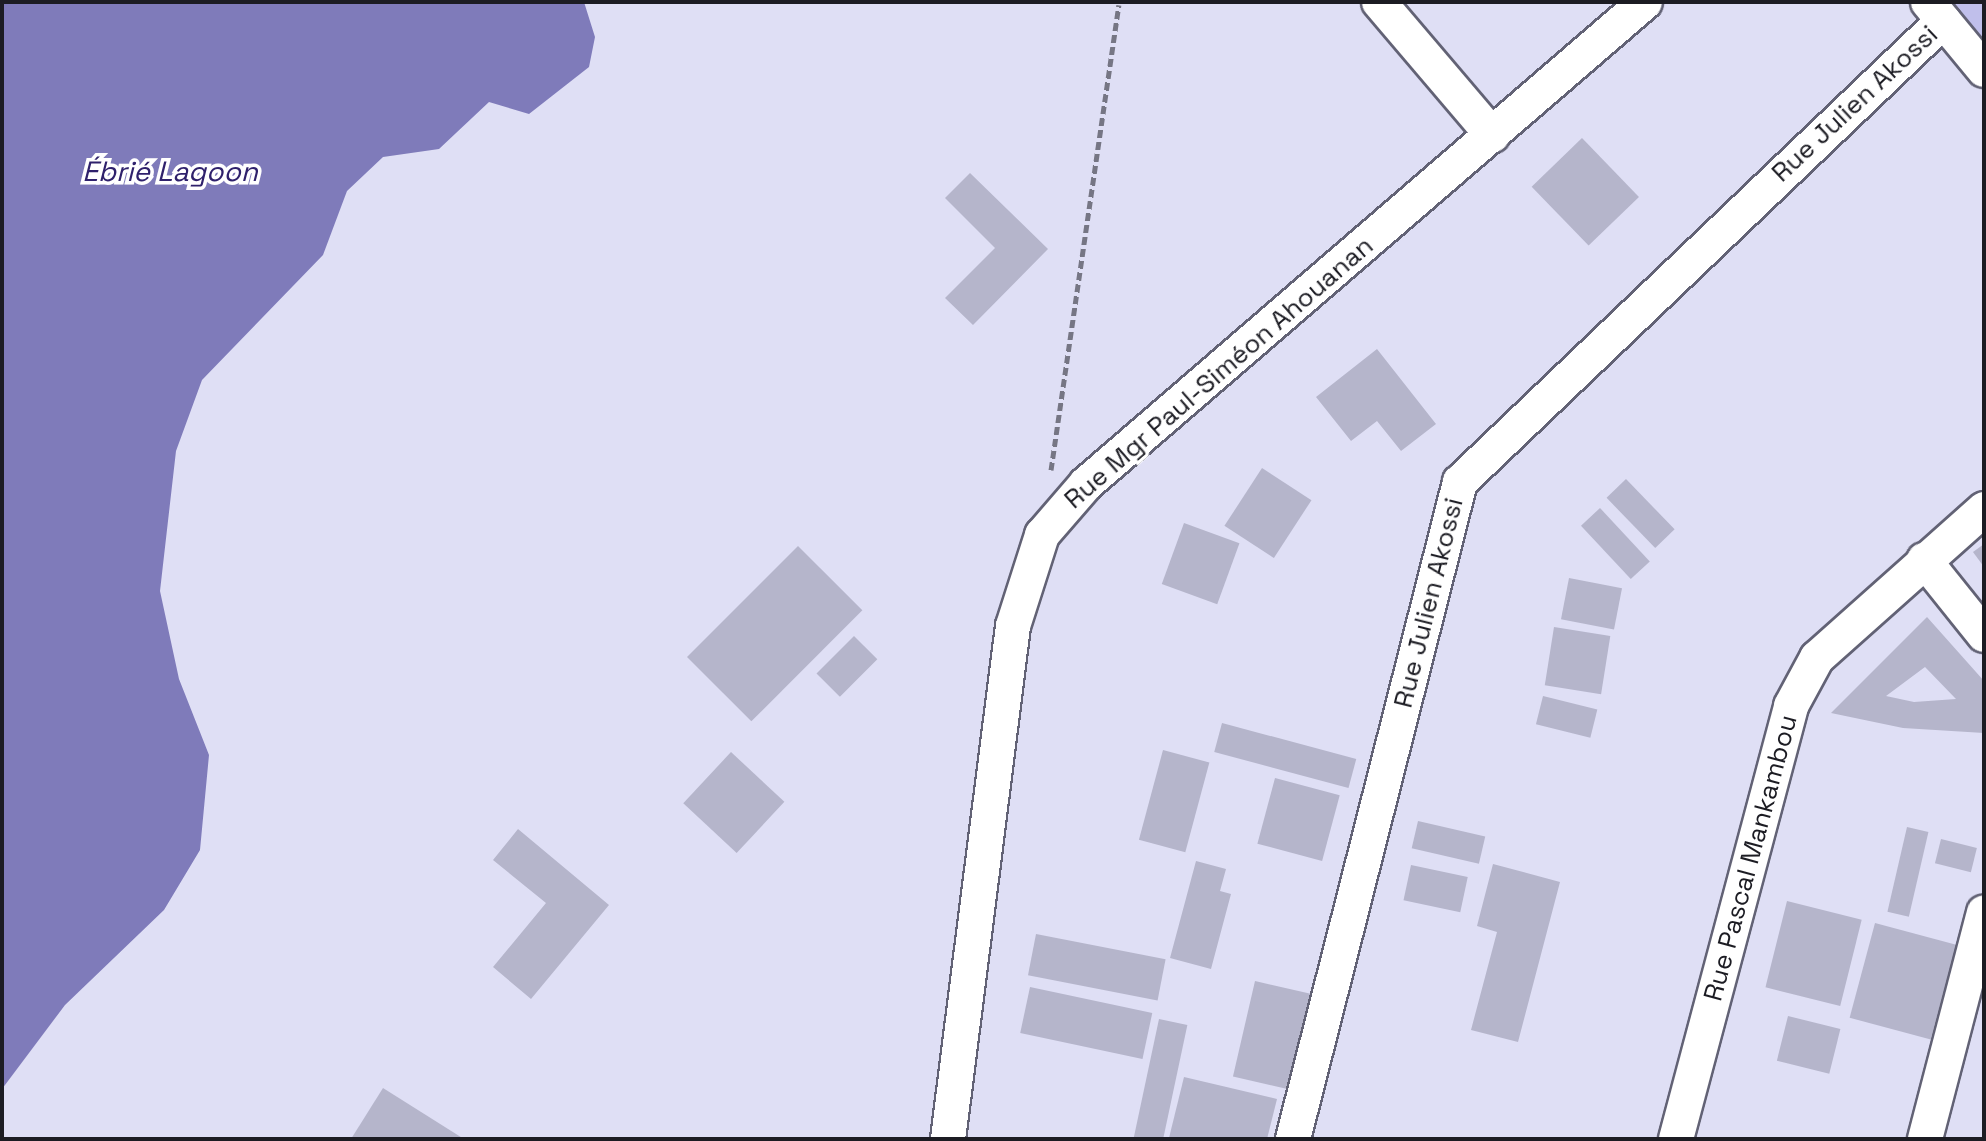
<!DOCTYPE html>
<html>
<head>
<meta charset="utf-8">
<style>
  body { margin:0 }
  #map { position:relative; width:1986px; height:1141px; overflow:hidden; background:#dfdff5; font-family:"Space Grotesk",sans-serif }
  div>[style] { position:absolute }
  [style*='--x'] { left:calc(var(--x)*1px); top:calc(var(--y)*1px); width:calc(var(--w)*1px); rotate:calc(var(--a)*1deg) }
  .green>* { inset:0; background:#c0bfeb }
  .water>* { inset:0; background:#7f7bba }
  .building>* { inset:0; background:#b5b5cb; transform-origin:0 0 }
  .path>* { height:5px; margin-top:-2.5px; transform-origin:0; background:repeating-linear-gradient(90deg,#767684 0 8px,transparent 0 12px) }
  .roads { filter:drop-shadow(2px 0 #626275) drop-shadow(-2px 0 #626275) drop-shadow(0 2px #626275) drop-shadow(0 -2px #626275) }
  .minor>* { height:34px; margin:-17px; padding:0 17px; transform-origin:17px; border-radius:17px; background:#fff }
  span { translate:-50% -50%; white-space:nowrap; text-align:center; line-height:1.15; -webkit-text-stroke:7px #fff; paint-order:stroke }
  .street-label { font-size:26px; color:#1c1c23 }
  .water-label { font-size:28px; color:#2f216c; font-style:italic }
  .frame { position:absolute; inset:0; border:4px solid #1c1c23; pointer-events:none }
</style>
</head>
<body>
<div id="map">
  <div class="green">
    <i style="clip-path:polygon(1946px 2px,1984px 2px,1984px 68px)"></i>
  </div>
  <div class="water">
    <i style="clip-path:polygon(2px 2px,584px 2px,595px 37px,589px 67px,529px 114px,489px 102px,439px 149px,383px 157px,347px 191px,323px 255px,202px 380px,176px 451px,160px 591px,179px 679px,209px 755px,200px 850px,164px 910px,65px 1005px,2px 1089px)"></i>
  </div>
  <div class="building">
    <i style="left:1582px;top:138px;width:82px;height:70px;rotate:46deg"></i>
    <i style="clip-path:polygon(970px 173px,1048px 249px,973px 325px,945px 298px,995px 248px,945px 198px)"></i>
    <i style="clip-path:polygon(1377px 349px,1436px 424px,1401px 451px,1377px 421px,1351px 441px,1316px 397px)"></i>
    <i style="left:1262px;top:468px;width:59px;height:69px;rotate:33deg"></i>
    <i style="left:1626px;top:479px;width:70px;height:27px;rotate:46deg"></i>
    <i style="left:1600px;top:508px;width:73px;height:26px;rotate:47deg"></i>
    <i style="left:1184px;top:523px;width:59px;height:65px;rotate:20deg"></i>
    <i style="clip-path:polygon(1984px 544px,1984px 567px,1973px 552px)"></i>
    <i style="left:798px;top:546px;width:91px;height:157px;rotate:45deg"></i>
    <i style="left:1569px;top:578px;width:54px;height:42px;rotate:11deg"></i>
    <i style="clip-path:polygon(evenodd,1927px 617px,1984px 681px,1984px 733px,1903px 728px,1831px 713px,1927px 617px,1925px 667px,1956px 699px,1914px 702px,1886px 696px,1925px 667px)"></i>
    <i style="left:1554px;top:627px;width:57px;height:59px;rotate:9deg"></i>
    <i style="left:854px;top:636px;width:33px;height:53px;rotate:45deg"></i>
    <i style="left:1543px;top:696px;width:56px;height:29px;rotate:14deg"></i>
    <i style="left:1222px;top:723px;width:139px;height:30px;rotate:15deg"></i>
    <i style="left:1163px;top:750px;width:48px;height:93px;rotate:15deg"></i>
    <i style="left:731px;top:752px;width:73px;height:70px;rotate:43deg"></i>
    <i style="left:1275px;top:778px;width:67px;height:68px;rotate:15deg"></i>
    <i style="left:1418px;top:821px;width:69px;height:28px;rotate:13deg"></i>
    <i style="left:1907px;top:827px;width:22px;height:87px;rotate:13deg"></i>
    <i style="clip-path:polygon(518px 829px,609px 905px,531px 999px,493px 967px,546px 903px,493px 860px)"></i>
    <i style="left:1941px;top:839px;width:37px;height:25px;rotate:14deg"></i>
    <i style="clip-path:polygon(1196px 861px,1226px 869px,1220px 891px,1231px 894px,1211px 969px,1170px 958px)"></i>
    <i style="clip-path:polygon(1493px 864px,1560px 882px,1518px 1042px,1471px 1030px,1497px 932px,1477px 926px)"></i>
    <i style="left:1411px;top:865px;width:58px;height:36px;rotate:12deg"></i>
    <i style="left:1787px;top:901px;width:77px;height:89px;rotate:14deg"></i>
    <i style="left:1875px;top:923px;width:84px;height:98px;rotate:15deg"></i>
    <i style="left:1036px;top:934px;width:132px;height:42px;rotate:11deg"></i>
    <i style="left:1255px;top:981px;width:57px;height:98px;rotate:13deg"></i>
    <i style="left:1030px;top:987px;width:125px;height:47px;rotate:12deg"></i>
    <i style="left:1788px;top:1016px;width:54px;height:46px;rotate:14deg"></i>
    <i style="left:1159px;top:1019px;width:29px;height:124px;rotate:12deg"></i>
    <i style="clip-path:polygon(1184px 1077px,1277px 1099px,1267px 1139px,1169px 1138px)"></i>
    <i style="clip-path:polygon(383px 1088px,464px 1139px,351px 1139px)"></i>
  </div>
  <div class="path">
    <i style="--x:1051;--y:470;--w:470;--a:-81.7"></i>
  </div>
  <div class="roads">
    <div class="minor">
      <i style="--x:1379;--y:2;--w:175;--a:49.6"></i>
      <i style="--x:1928;--y:2;--w:88;--a:50.5"></i>
      <i style="--x:1924;--y:560;--w:96;--a:51.3"></i>
      <i style="--x:948;--y:1139;--w:517;--a:-82.78"></i>
      <i style="--x:1013;--y:626;--w:96;--a:-72.3"></i>
      <i style="--x:1042;--y:535;--w:67;--a:-49.2"></i>
      <i style="--x:1086;--y:484;--w:738;--a:-40.77"></i>
      <i style="--x:1293;--y:1139;--w:678;--a:-75.74"></i>
      <i style="--x:1460;--y:482;--w:668;--a:-43.66"></i>
      <i style="--x:1676;--y:1139;--w:448;--a:-75.1"></i>
      <i style="--x:1791;--y:706;--w:55;--a:-61.6"></i>
      <i style="--x:1817;--y:658;--w:224;--a:-41.7"></i>
      <i style="--x:1925;--y:1139;--w:234;--a:-75.4"></i>
    </div>
  </div>
  <div class="street-label">
    <span style="left:1855px;top:104px;rotate:-43deg">Rue Julien Akossi</span>
    <span style="left:1219px;top:373px;rotate:-41deg">Rue Mgr Paul-Siméon Ahouanan</span>
    <span style="left:1429px;top:603px;rotate:-76deg">Rue Julien Akossi</span>
    <span style="left:1751px;top:858px;rotate:-75deg">Rue Pascal Mankambou</span>
  </div>
  <div class="water-label">
    <span style="left:170px;top:171px">Ébrié Lagoon</span>
  </div>
  <div class="frame"></div>
</div>
</body>
</html>
